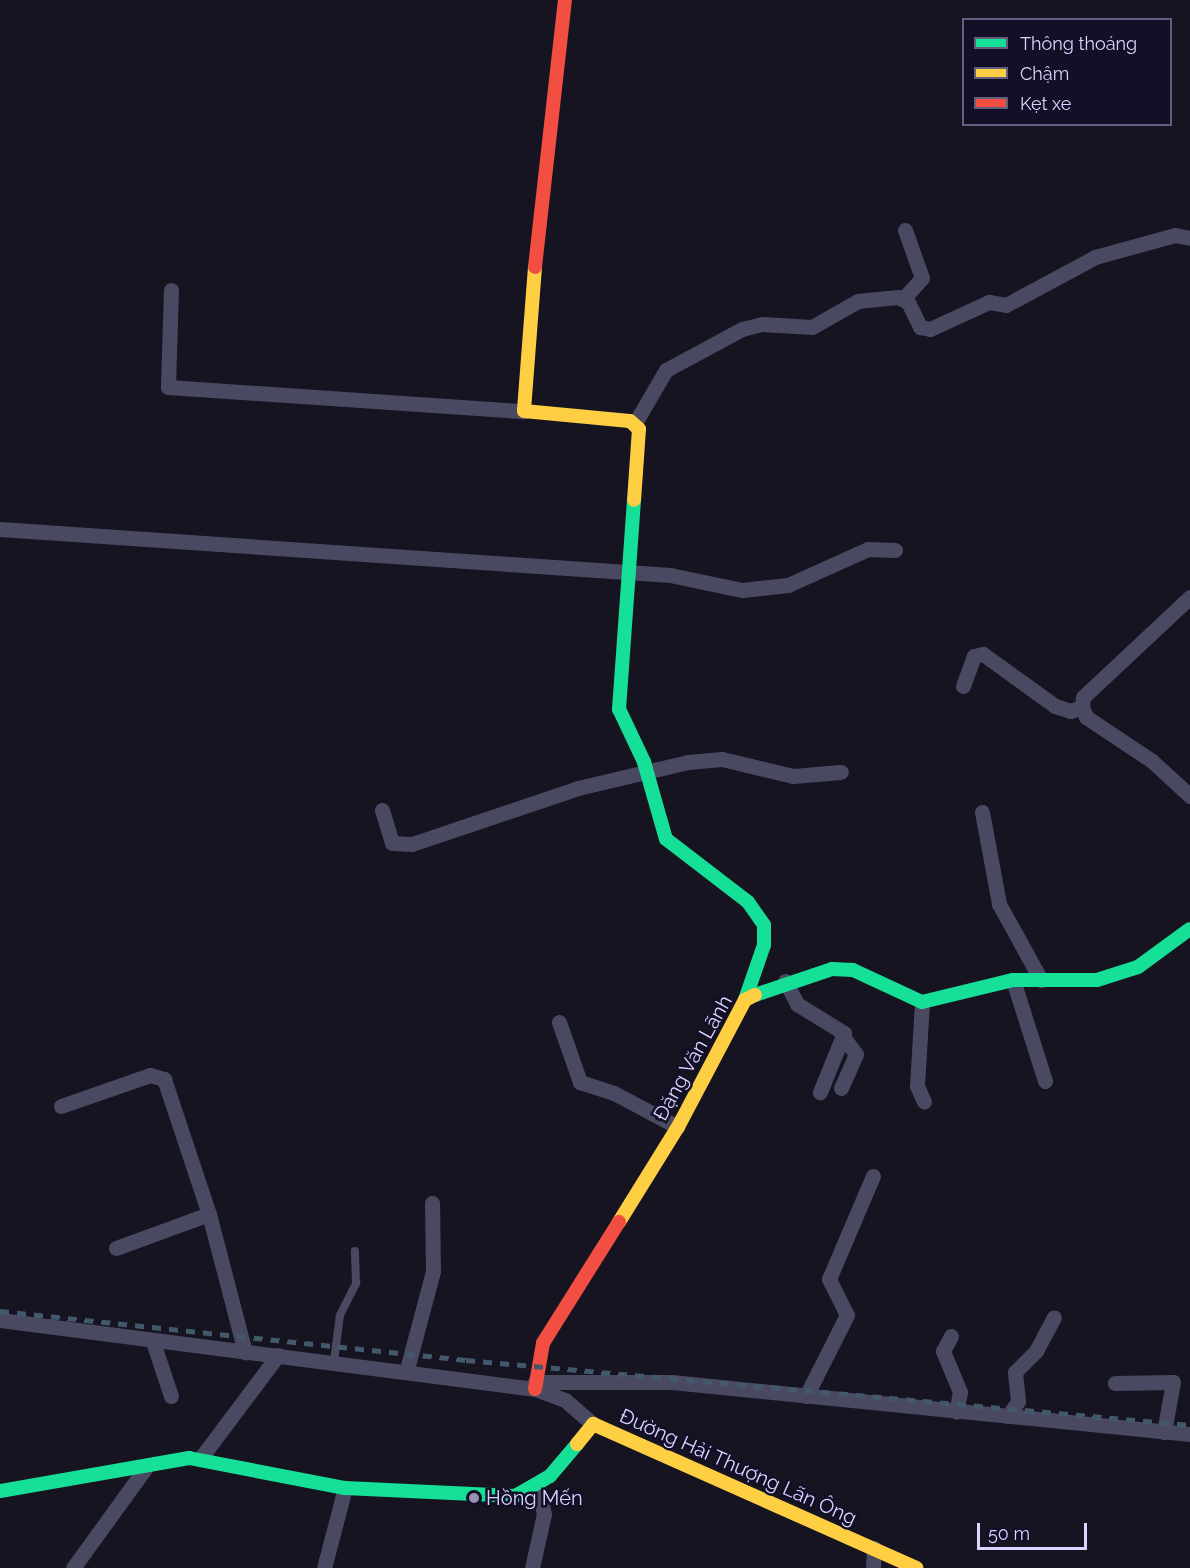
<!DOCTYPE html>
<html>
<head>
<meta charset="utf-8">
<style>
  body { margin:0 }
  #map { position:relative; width:1190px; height:1568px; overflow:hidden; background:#161421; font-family:Raleway,sans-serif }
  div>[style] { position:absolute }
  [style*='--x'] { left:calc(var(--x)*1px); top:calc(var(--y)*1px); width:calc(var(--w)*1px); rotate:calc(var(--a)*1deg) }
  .lane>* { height:8px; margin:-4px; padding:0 4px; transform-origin:4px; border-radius:4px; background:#4a4962 }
  .street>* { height:15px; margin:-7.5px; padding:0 7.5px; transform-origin:7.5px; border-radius:7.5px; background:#4a4962 }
  .fast>* { height:14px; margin:-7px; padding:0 7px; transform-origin:7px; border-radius:7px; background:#16e098 }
  .slow>* { height:14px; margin:-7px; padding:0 7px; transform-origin:7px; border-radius:7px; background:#ffcf43 }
  .jam>* { height:14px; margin:-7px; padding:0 7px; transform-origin:7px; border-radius:7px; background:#f24e42 }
  .rail>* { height:4.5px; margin-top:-2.25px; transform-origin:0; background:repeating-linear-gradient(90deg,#43596b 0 9px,transparent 0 17px) }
  .dots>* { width:16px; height:16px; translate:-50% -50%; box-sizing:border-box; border:3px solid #130f26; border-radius:50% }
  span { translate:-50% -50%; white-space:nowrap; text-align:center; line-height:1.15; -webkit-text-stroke:5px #130f26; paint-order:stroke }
  .street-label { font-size:20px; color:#d9d4ff }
  .poi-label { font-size:20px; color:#d9d4ff }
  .left { translate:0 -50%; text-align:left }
  .legend { position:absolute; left:962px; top:18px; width:210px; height:108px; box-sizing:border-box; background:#130f26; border:2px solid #625e7d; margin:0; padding:8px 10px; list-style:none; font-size:18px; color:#d9d4ff }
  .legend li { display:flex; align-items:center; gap:12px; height:30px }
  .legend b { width:30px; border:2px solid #625e7d }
  .scale { position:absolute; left:977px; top:1523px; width:110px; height:27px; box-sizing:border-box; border:3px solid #d9d4ff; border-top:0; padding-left:8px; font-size:18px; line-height:21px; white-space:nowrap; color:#d9d4ff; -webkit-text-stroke:4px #130f26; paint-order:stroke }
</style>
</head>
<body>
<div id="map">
  <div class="lane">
    <i style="--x:334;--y:1361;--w:46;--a:-82.6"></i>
    <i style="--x:340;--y:1315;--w:36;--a:-63"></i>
    <i style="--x:356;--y:1283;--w:32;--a:-92"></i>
  </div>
  <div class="street">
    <i style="--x:171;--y:290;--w:97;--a:91.8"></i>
    <i style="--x:168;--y:387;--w:357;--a:3.9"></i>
    <i style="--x:903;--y:299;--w:28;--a:-48"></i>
    <i style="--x:922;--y:278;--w:51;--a:-109.5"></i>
    <i style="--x:635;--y:423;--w:61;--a:-59.7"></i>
    <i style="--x:666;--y:370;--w:86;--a:-28.3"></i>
    <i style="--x:742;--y:329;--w:21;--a:-14"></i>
    <i style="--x:762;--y:324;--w:50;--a:3.4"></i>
    <i style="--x:812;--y:327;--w:53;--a:-29.5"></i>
    <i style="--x:858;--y:301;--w:40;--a:-5.7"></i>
    <i style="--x:898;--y:297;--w:11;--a:27"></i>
    <i style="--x:908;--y:302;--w:28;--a:64"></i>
    <i style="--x:920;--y:327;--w:10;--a:11"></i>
    <i style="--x:930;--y:329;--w:65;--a:-24.6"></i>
    <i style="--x:989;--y:302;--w:17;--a:10"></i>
    <i style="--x:1006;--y:305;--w:101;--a:-28.3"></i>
    <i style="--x:1095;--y:257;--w:83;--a:-15.4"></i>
    <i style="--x:1175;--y:235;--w:15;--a:11"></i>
    <i style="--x:0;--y:529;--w:672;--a:3.93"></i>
    <i style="--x:670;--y:575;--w:74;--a:11.8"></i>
    <i style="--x:742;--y:590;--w:46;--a:-6.2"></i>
    <i style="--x:788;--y:585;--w:88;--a:-24.2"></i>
    <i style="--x:868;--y:549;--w:27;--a:2"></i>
    <i style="--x:1190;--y:597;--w:146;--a:136.9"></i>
    <i style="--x:1083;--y:697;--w:10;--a:96"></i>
    <i style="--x:1082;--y:707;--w:11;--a:68"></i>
    <i style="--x:1086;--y:717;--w:79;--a:33.7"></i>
    <i style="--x:1152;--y:761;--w:52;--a:42.6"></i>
    <i style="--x:963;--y:686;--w:32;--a:-70"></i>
    <i style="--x:974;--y:656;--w:9;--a:-13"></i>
    <i style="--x:983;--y:654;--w:89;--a:35.8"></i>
    <i style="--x:1055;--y:706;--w:16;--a:18"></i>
    <i style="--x:1070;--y:711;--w:13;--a:-18"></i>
    <i style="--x:382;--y:810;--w:34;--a:73"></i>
    <i style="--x:392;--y:843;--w:20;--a:3"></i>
    <i style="--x:412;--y:844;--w:175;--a:-18.6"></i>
    <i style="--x:578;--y:788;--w:113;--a:-13.3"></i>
    <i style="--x:688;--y:762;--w:34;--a:-5"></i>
    <i style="--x:722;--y:759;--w:73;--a:13.5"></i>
    <i style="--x:793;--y:776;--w:48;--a:-4.8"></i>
    <i style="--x:982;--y:812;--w:94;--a:79.5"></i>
    <i style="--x:999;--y:904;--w:87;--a:61.1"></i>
    <i style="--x:1013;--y:980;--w:106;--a:72.4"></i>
    <i style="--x:785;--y:981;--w:26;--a:62"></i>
    <i style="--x:797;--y:1004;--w:55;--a:31.7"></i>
    <i style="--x:844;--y:1033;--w:64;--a:112.1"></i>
    <i style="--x:922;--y:1002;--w:84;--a:93.4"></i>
    <i style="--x:917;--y:1086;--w:17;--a:66"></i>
    <i style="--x:559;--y:1022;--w:64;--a:70.7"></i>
    <i style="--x:580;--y:1082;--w:36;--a:18"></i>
    <i style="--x:614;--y:1093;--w:72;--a:28"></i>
    <i style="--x:841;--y:1088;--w:37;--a:-66"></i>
    <i style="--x:856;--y:1054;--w:20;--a:-127"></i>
    <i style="--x:61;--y:1106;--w:94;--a:-19.2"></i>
    <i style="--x:150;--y:1075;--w:15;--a:16"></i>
    <i style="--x:164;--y:1079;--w:142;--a:71.6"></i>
    <i style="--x:209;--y:1214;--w:143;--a:75.4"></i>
    <i style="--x:116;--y:1248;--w:99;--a:-20.1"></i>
    <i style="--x:0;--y:1320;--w:539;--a:7.35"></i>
    <i style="--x:535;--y:1389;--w:32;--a:20"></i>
    <i style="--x:565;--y:1400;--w:37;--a:41"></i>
    <i style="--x:951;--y:1336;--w:17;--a:118"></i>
    <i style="--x:943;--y:1351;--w:44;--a:67.5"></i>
    <i style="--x:960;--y:1392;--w:20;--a:101"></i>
    <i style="--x:153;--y:1342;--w:57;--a:71.6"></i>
    <i style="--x:407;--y:1369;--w:101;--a:-75.1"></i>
    <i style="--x:433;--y:1271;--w:68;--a:-90.8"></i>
    <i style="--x:535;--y:1382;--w:137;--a:0"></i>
    <i style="--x:672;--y:1382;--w:521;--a:5.73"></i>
    <i style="--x:1115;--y:1383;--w:58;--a:-1"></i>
    <i style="--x:1173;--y:1382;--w:51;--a:100.2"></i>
    <i style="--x:806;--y:1396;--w:91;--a:-63.2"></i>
    <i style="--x:847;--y:1315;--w:40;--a:-116.6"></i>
    <i style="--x:829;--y:1279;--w:112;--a:-66.9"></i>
    <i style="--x:1008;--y:1416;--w:18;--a:-56"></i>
    <i style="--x:1018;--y:1401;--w:29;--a:-96"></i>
    <i style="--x:1015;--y:1372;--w:30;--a:-45"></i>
    <i style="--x:1036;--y:1351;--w:38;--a:-62"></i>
    <i style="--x:200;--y:1459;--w:130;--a:-53.1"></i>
    <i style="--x:73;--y:1568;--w:125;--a:-54.1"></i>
    <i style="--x:324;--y:1568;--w:83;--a:-75.3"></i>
    <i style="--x:532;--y:1568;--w:55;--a:-77.5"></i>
    <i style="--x:544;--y:1514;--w:29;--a:-104"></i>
    <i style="--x:873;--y:1568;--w:20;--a:-87"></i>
  </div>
  <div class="fast">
    <i style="--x:634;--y:500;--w:210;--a:94.1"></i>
    <i style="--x:619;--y:709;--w:59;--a:64.7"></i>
    <i style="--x:644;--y:762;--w:80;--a:74.1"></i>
    <i style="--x:666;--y:839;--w:103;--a:37.5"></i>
    <i style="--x:748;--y:902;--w:28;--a:55"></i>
    <i style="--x:764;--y:925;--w:20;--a:90"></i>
    <i style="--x:764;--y:945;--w:58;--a:109.1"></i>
    <i style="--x:755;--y:995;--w:81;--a:-18.7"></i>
    <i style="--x:832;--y:969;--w:21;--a:3"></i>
    <i style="--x:853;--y:970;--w:76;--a:24.9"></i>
    <i style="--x:922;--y:1002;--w:94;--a:-13.6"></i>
    <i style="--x:1013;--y:980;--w:84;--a:0"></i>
    <i style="--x:1097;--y:980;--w:43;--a:-17.6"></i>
    <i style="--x:1138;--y:967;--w:64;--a:-36.2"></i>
    <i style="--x:0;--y:1491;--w:192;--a:-9.9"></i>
    <i style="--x:189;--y:1458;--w:159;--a:10.9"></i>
    <i style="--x:345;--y:1488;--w:170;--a:2.7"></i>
    <i style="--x:515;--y:1496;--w:40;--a:-29.7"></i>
    <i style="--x:550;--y:1476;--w:42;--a:-49.8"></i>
  </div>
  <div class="slow">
    <i style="--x:535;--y:267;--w:144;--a:94.4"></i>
    <i style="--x:524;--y:411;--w:106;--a:5.4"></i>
    <i style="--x:630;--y:421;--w:12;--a:42"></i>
    <i style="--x:639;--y:429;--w:71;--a:94"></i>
    <i style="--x:619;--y:1222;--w:112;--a:-58.2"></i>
    <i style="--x:678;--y:1127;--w:144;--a:-62.2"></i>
    <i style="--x:745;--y:1000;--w:11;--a:-27"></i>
    <i style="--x:577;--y:1444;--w:26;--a:-51"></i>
    <i style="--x:593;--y:1424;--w:354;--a:24"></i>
  </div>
  <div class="jam">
    <i style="--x:535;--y:267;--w:269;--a:-83.6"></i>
    <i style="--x:535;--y:1389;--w:47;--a:-80.1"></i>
    <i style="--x:543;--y:1343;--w:143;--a:-57.9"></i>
  </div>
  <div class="rail">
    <i style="--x:0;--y:1311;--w:469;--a:6"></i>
    <i style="--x:466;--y:1360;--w:727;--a:5.13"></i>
  </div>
  <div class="dots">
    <i style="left:474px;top:1498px;background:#9591b1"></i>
  </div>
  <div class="street-label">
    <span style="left:693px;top:1058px;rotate:-61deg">Đặng Văn Lãnh</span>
    <span style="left:738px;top:1467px;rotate:24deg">Đường Hải Thượng Lãn Ông</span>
  </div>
  <div class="poi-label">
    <span class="left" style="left:486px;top:1498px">Hồng Mến</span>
  </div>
  <ul class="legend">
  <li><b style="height:8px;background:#16e098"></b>Thông thoáng</li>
  <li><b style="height:8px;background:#ffcf43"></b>Chậm</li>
  <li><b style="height:8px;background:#f24e42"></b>Kẹt xe</li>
  </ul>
  <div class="scale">50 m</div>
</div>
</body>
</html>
